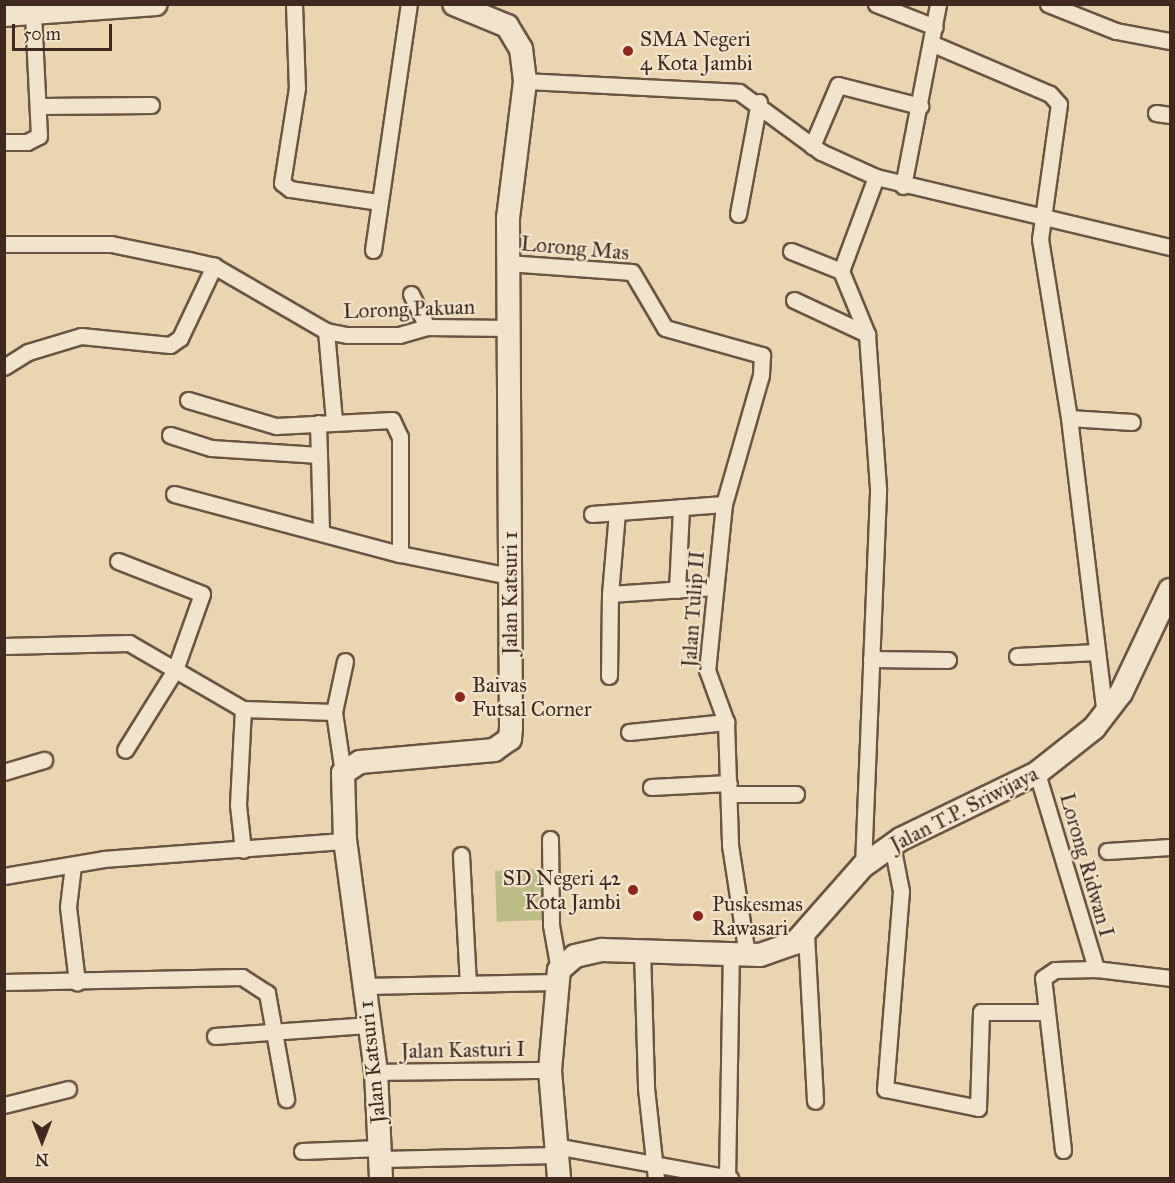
<!DOCTYPE html>
<html>
<head>
<meta charset="utf-8">
<style>
  body { margin:0 }
  #map { position:relative; width:1175px; height:1183px; overflow:hidden; background:#ebd5af; font-family:"IM FELL Great Primer",serif }
  div>[style] { position:absolute }
  [style*='--x'] { left:calc(var(--x)*1px); top:calc(var(--y)*1px); width:calc(var(--w)*1px); rotate:calc(var(--a)*1deg) }
  .green>* { inset:0; background:#bcbc87; transform-origin:0 0 }
  .roads { filter:drop-shadow(2px 0 #6a5442) drop-shadow(-2px 0 #6a5442) drop-shadow(0 2px #6a5442) drop-shadow(0 -2px #6a5442) }
  .street>* { height:15px; margin:-7.5px; padding:0 7.5px; transform-origin:7.5px; border-radius:7.5px; background:#f2e4cb }
  .secondary>* { height:22px; margin:-11px; padding:0 11px; transform-origin:11px; border-radius:11px; background:#f2e4cb }
  .dots>* { width:16px; height:16px; translate:-50% -50%; box-sizing:border-box; border:3px solid #f2e4cb; border-radius:50% }
  span { translate:-50% -50%; white-space:nowrap; text-align:center; line-height:1.15; -webkit-text-stroke:4.5px #f2e4cb; paint-order:stroke }
  .poi-label { font-size:21px; color:#3f291e }
  .left { translate:0 -50%; text-align:left }
  .right { translate:-100% -50%; text-align:right }
  .street-label { font-size:21px; color:#3f291e }
  .frame { position:absolute; inset:0; border:6px solid #3f291e; pointer-events:none }
  .north { position:absolute; left:12px; top:1111px; width:60px; height:60px; -webkit-text-stroke:4px #f2e4cb; paint-order:stroke; rotate:180deg; font-size:16px; font-weight:700; line-height:24px; text-align:center; color:#3f291e }
  .north::after { content:''; display:block; margin:auto; width:21px; height:27px; background:#3f291e; clip-path:polygon(50% 0,100% 100%,50% 72%,0 100%) }
  .scale { position:absolute; left:12px; top:24px; width:100px; height:27px; box-sizing:border-box; border:3px solid #3f291e; border-top:0; padding-left:8px; font-size:18px; line-height:21px; white-space:nowrap; color:#3f291e; -webkit-text-stroke:4px #f2e4cb; paint-order:stroke }
</style>
</head>
<body>
<div id="map">
  <div class="green">
    <i style="left:543px;top:869px;width:51px;height:48px;rotate:88deg"></i>
  </div>
  <div class="roads">
    <div class="street">
      <i style="--x:294;--y:4;--w:84;--a:88"></i>
      <i style="--x:297;--y:88;--w:96;--a:99"></i>
      <i style="--x:282;--y:183;--w:10;--a:37"></i>
      <i style="--x:290;--y:189;--w:90;--a:8.3"></i>
      <i style="--x:876;--y:4;--w:63;--a:21.3"></i>
      <i style="--x:1048;--y:4;--w:73;--a:21.7"></i>
      <i style="--x:1116;--y:31;--w:55;--a:10.5"></i>
      <i style="--x:933;--y:44;--w:127;--a:23.1"></i>
      <i style="--x:1050;--y:94;--w:13;--a:48"></i>
      <i style="--x:1059;--y:104;--w:136;--a:98"></i>
      <i style="--x:1040;--y:239;--w:181;--a:80.8"></i>
      <i style="--x:1069;--y:418;--w:299;--a:83.1"></i>
      <i style="--x:525;--y:81;--w:214;--a:2.9"></i>
      <i style="--x:739;--y:92;--w:102;--a:36.2"></i>
      <i style="--x:821;--y:152;--w:60;--a:24.4"></i>
      <i style="--x:876;--y:177;--w:302;--a:13.4"></i>
      <i style="--x:40;--y:106;--w:111;--a:-0.5"></i>
      <i style="--x:1156;--y:113;--w:14;--a:8"></i>
      <i style="--x:4;--y:142;--w:23;--a:0"></i>
      <i style="--x:27;--y:142;--w:13;--a:-27"></i>
      <i style="--x:39;--y:136;--w:123;--a:-92.8"></i>
      <i style="--x:812;--y:146;--w:66;--a:-66.9"></i>
      <i style="--x:838;--y:85;--w:85;--a:14.4"></i>
      <i style="--x:903;--y:186;--w:185;--a:-79.1"></i>
      <i style="--x:738;--y:214;--w:114;--a:-79.4"></i>
      <i style="--x:4;--y:244;--w:107;--a:0"></i>
      <i style="--x:111;--y:244;--w:80;--a:11.6"></i>
      <i style="--x:189;--y:260;--w:26;--a:13"></i>
      <i style="--x:214;--y:266;--w:129;--a:30.1"></i>
      <i style="--x:326;--y:331;--w:21;--a:11"></i>
      <i style="--x:347;--y:335;--w:52;--a:0"></i>
      <i style="--x:399;--y:335;--w:29;--a:-16"></i>
      <i style="--x:427;--y:327;--w:83;--a:0.7"></i>
      <i style="--x:373;--y:250;--w:249;--a:-81.7"></i>
      <i style="--x:791;--y:251;--w:54;--a:21.8"></i>
      <i style="--x:507;--y:263;--w:125;--a:4.1"></i>
      <i style="--x:632;--y:272;--w:65;--a:59.5"></i>
      <i style="--x:665;--y:328;--w:101;--a:15.6"></i>
      <i style="--x:762;--y:355;--w:20;--a:93"></i>
      <i style="--x:761;--y:375;--w:134;--a:106"></i>
      <i style="--x:724;--y:504;--w:167;--a:95.8"></i>
      <i style="--x:707;--y:670;--w:55;--a:69.9"></i>
      <i style="--x:726;--y:722;--w:123;--a:88.1"></i>
      <i style="--x:730;--y:845;--w:111;--a:81.2"></i>
      <i style="--x:411;--y:294;--w:37;--a:64"></i>
      <i style="--x:794;--y:300;--w:81;--a:25"></i>
      <i style="--x:326;--y:331;--w:89;--a:84.9"></i>
      <i style="--x:4;--y:367;--w:28;--a:-32"></i>
      <i style="--x:28;--y:352;--w:55;--a:-16.8"></i>
      <i style="--x:81;--y:336;--w:89;--a:5.8"></i>
      <i style="--x:170;--y:345;--w:12;--a:-35"></i>
      <i style="--x:180;--y:338;--w:80;--a:-64.7"></i>
      <i style="--x:188;--y:400;--w:92;--a:16.5"></i>
      <i style="--x:276;--y:426;--w:116;--a:-3"></i>
      <i style="--x:392;--y:420;--w:19;--a:65"></i>
      <i style="--x:400;--y:437;--w:117;--a:90"></i>
      <i style="--x:1069;--y:418;--w:63;--a:3.6"></i>
      <i style="--x:170;--y:435;--w:43;--a:17.6"></i>
      <i style="--x:211;--y:448;--w:108;--a:3.7"></i>
      <i style="--x:319;--y:455;--w:32;--a:-92"></i>
      <i style="--x:319;--y:455;--w:78;--a:88.5"></i>
      <i style="--x:174;--y:494;--w:234;--a:14.9"></i>
      <i style="--x:400;--y:554;--w:111;--a:11.4"></i>
      <i style="--x:592;--y:514;--w:132;--a:-4.3"></i>
      <i style="--x:118;--y:561;--w:90;--a:21.4"></i>
      <i style="--x:202;--y:594;--w:81;--a:109.6"></i>
      <i style="--x:175;--y:670;--w:94;--a:122"></i>
      <i style="--x:677;--y:590;--w:83;--a:-87.2"></i>
      <i style="--x:610;--y:594;--w:82;--a:-85.1"></i>
      <i style="--x:4;--y:646;--w:125;--a:-1.4"></i>
      <i style="--x:129;--y:643;--w:132;--a:30.1"></i>
      <i style="--x:243;--y:709;--w:91;--a:1.9"></i>
      <i style="--x:1017;--y:656;--w:79;--a:-2.9"></i>
      <i style="--x:871;--y:659;--w:77;--a:0.7"></i>
      <i style="--x:609;--y:676;--w:82;--a:-89.3"></i>
      <i style="--x:610;--y:594;--w:104;--a:-3.9"></i>
      <i style="--x:243;--y:709;--w:96;--a:93"></i>
      <i style="--x:238;--y:805;--w:45;--a:83.7"></i>
      <i style="--x:629;--y:732;--w:98;--a:-5.9"></i>
      <i style="--x:4;--y:772;--w:42;--a:-16.7"></i>
      <i style="--x:343;--y:773;--w:62;--a:-98.4"></i>
      <i style="--x:334;--y:712;--w:52;--a:-77.8"></i>
      <i style="--x:1037;--y:773;--w:205;--a:73.2"></i>
      <i style="--x:651;--y:787;--w:78;--a:-2.9"></i>
      <i style="--x:729;--y:794;--w:67;--a:0"></i>
      <i style="--x:550;--y:839;--w:86;--a:89.3"></i>
      <i style="--x:551;--y:925;--w:46;--a:79.9"></i>
      <i style="--x:892;--y:845;--w:47;--a:78.9"></i>
      <i style="--x:901;--y:891;--w:199;--a:94.6"></i>
      <i style="--x:885;--y:1089;--w:95;--a:11.5"></i>
      <i style="--x:978;--y:1108;--w:96;--a:-88.2"></i>
      <i style="--x:981;--y:1012;--w:64;--a:0"></i>
      <i style="--x:1107;--y:851;--w:63;--a:-3.6"></i>
      <i style="--x:461;--y:855;--w:129;--a:86.9"></i>
      <i style="--x:73;--y:865;--w:42;--a:96.8"></i>
      <i style="--x:68;--y:907;--w:76;--a:83.2"></i>
      <i style="--x:863;--y:866;--w:378;--a:-87.7"></i>
      <i style="--x:878;--y:488;--w:154;--a:-94.1"></i>
      <i style="--x:867;--y:334;--w:68;--a:-112.4"></i>
      <i style="--x:841;--y:271;--w:100;--a:-69.6"></i>
      <i style="--x:4;--y:876;--w:101;--a:-9.6"></i>
      <i style="--x:104;--y:859;--w:242;--a:-4.3"></i>
      <i style="--x:806;--y:934;--w:167;--a:86.9"></i>
      <i style="--x:642;--y:950;--w:138;--a:88.3"></i>
      <i style="--x:646;--y:1088;--w:91;--a:83.7"></i>
      <i style="--x:4;--y:982;--w:238;--a:-1.2"></i>
      <i style="--x:242;--y:977;--w:30;--a:33"></i>
      <i style="--x:267;--y:993;--w:108;--a:79.8"></i>
      <i style="--x:364;--y:986;--w:192;--a:-1.2"></i>
      <i style="--x:215;--y:1036;--w:155;--a:-4.1"></i>
      <i style="--x:376;--y:1072;--w:174;--a:-0.7"></i>
      <i style="--x:4;--y:1105;--w:66;--a:-14"></i>
      <i style="--x:555;--y:1146;--w:178;--a:10.4"></i>
      <i style="--x:1063;--y:1150;--w:173;--a:-96.6"></i>
      <i style="--x:1043;--y:978;--w:14;--a:-34"></i>
      <i style="--x:1055;--y:970;--w:41;--a:-1.4"></i>
      <i style="--x:1096;--y:969;--w:75;--a:6.9"></i>
      <i style="--x:302;--y:1151;--w:78;--a:-2.2"></i>
      <i style="--x:381;--y:1159;--w:174;--a:-1.3"></i>
      <i style="--x:727;--y:1178;--w:224;--a:-89"></i>
    </div>
    <div class="secondary">
      <i style="--x:4;--y:15;--w:152;--a:-4.1"></i>
      <i style="--x:381;--y:1178;--w:106;--a:-92.7"></i>
      <i style="--x:376;--y:1072;--w:233;--a:-97.6"></i>
      <i style="--x:345;--y:841;--w:68;--a:-91.7"></i>
      <i style="--x:343;--y:773;--w:20;--a:-33"></i>
      <i style="--x:360;--y:762;--w:135;--a:-5.1"></i>
      <i style="--x:494;--y:750;--w:19;--a:-35"></i>
      <i style="--x:510;--y:739;--w:11;--a:-85"></i>
      <i style="--x:511;--y:728;--w:510;--a:-90.34"></i>
      <i style="--x:508;--y:218;--w:138;--a:-82.9"></i>
      <i style="--x:525;--y:81;--w:32;--a:-97"></i>
      <i style="--x:521;--y:49;--w:27;--a:-121"></i>
      <i style="--x:507;--y:26;--w:57;--a:-157.5"></i>
      <i style="--x:559;--y:1178;--w:108;--a:-94.8"></i>
      <i style="--x:550;--y:1070;--w:100;--a:-84.9"></i>
      <i style="--x:559;--y:970;--w:21;--a:-41"></i>
      <i style="--x:575;--y:956;--w:28;--a:-13"></i>
      <i style="--x:602;--y:950;--w:158;--a:1.8"></i>
      <i style="--x:760;--y:955;--w:37;--a:-19"></i>
      <i style="--x:795;--y:943;--w:103;--a:-48.6"></i>
      <i style="--x:863;--y:866;--w:47;--a:-35.4"></i>
      <i style="--x:901;--y:839;--w:151;--a:-25.9"></i>
      <i style="--x:1037;--y:773;--w:73;--a:-38.3"></i>
      <i style="--x:1094;--y:728;--w:44;--a:-52.4"></i>
      <i style="--x:1121;--y:693;--w:114;--a:-64.6"></i>
    </div>
  </div>
  <div class="dots">
    <i style="left:628px;top:51px;background:#8f2418"></i>
    <i style="left:460px;top:697px;background:#8f2418"></i>
    <i style="left:633px;top:890px;background:#8f2418"></i>
    <i style="left:698px;top:916px;background:#8f2418"></i>
  </div>
  <div class="poi-label">
    <span class="left" style="left:640px;top:51px">SMA Negeri<br>4 Kota Jambi</span>
    <span class="left" style="left:472px;top:697px">Baivas<br>Futsal Corner</span>
    <span class="right" style="left:621px;top:890px">SD Negeri 42<br>Kota Jambi</span>
    <span class="left" style="left:712px;top:916px">Puskesmas<br>Rawasari</span>
  </div>
  <div class="street-label">
    <span style="left:575px;top:248px;rotate:5deg">Lorong Mas</span>
    <span style="left:409px;top:309px;rotate:-2deg">Lorong Pakuan</span>
    <span style="left:510px;top:593px;rotate:-90deg">Jalan Katsuri 1</span>
    <span style="left:693px;top:609px;rotate:-86deg">Jalan Tulip II</span>
    <span style="left:964px;top:809px;rotate:-27deg">Jalan T.P. Sriwijaya</span>
    <span style="left:1087px;top:865px;rotate:74deg">Lorong Ridwan I</span>
    <span style="left:463px;top:1050px;rotate:-1deg">Jalan Kasturi I</span>
    <span style="left:372px;top:1062px;rotate:-96deg">Jalan Katsuri 1</span>
  </div>
  <div class="frame"></div>
  <div class="north">N</div>
  <div class="scale">50 m</div>
</div>
</body>
</html>
